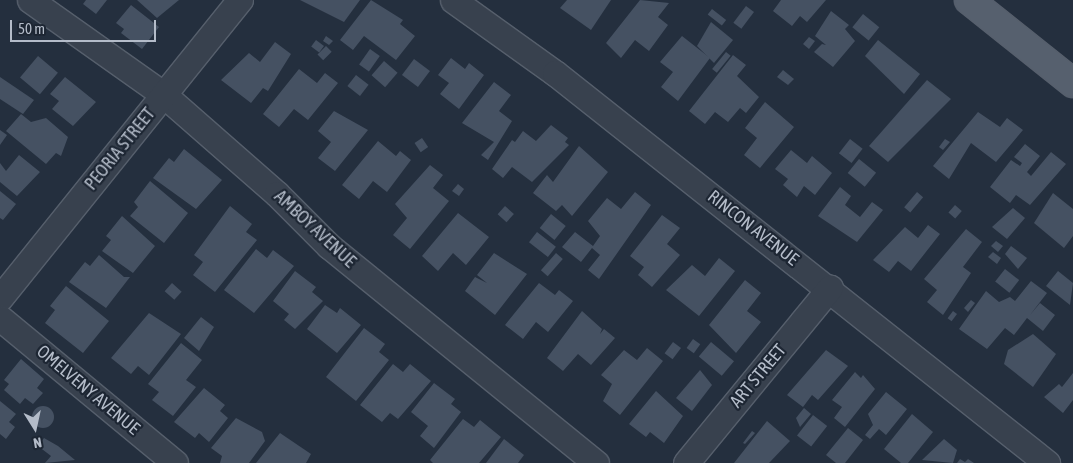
<!DOCTYPE html>
<html>
<head>
<meta charset="utf-8">
<style>
  body { margin:0 }
  #map { position:relative; width:1073px; height:463px; overflow:hidden; background:#242f3e; font-family:"Asap Condensed",sans-serif }
  div>[style] { position:absolute }
  [style*='--x'] { left:calc(var(--x)*1px); top:calc(var(--y)*1px); width:calc(var(--w)*1px); rotate:calc(var(--a)*1deg) }
  .building>* { inset:0; background:#455162; transform-origin:0 0 }
  .round { border-radius:50% }
  .roads { filter:drop-shadow(1px 0 #565f6c) drop-shadow(-1px 0 #565f6c) drop-shadow(0 1px #565f6c) drop-shadow(0 -1px #565f6c) }
  .minor>* { height:25px; margin:-12.5px; padding:0 12.5px; transform-origin:12.5px; border-radius:12.5px; background:#38414e }
  .major>* { height:28px; margin:-14px; padding:0 14px; transform-origin:14px; border-radius:14px; background:#56606e }
  span { translate:-50% -50%; white-space:nowrap; text-align:center; line-height:1.15; -webkit-text-stroke:4.5px #1d2633; paint-order:stroke }
  .street-label { font-size:18px; color:#b4bcc9 }
  .north { position:absolute; left:10px; top:403px; width:50px; height:50px; -webkit-text-stroke:4px #1d2633; paint-order:stroke; rotate:170deg; font-size:14px; font-weight:700; line-height:20px; text-align:center; color:#b4bcc9 }
  .north::after { content:''; display:block; margin:auto; width:18px; height:22px; background:#b4bcc9; clip-path:polygon(50% 0,100% 100%,50% 72%,0 100%) }
  .scale { position:absolute; left:10px; top:20px; width:146px; height:22px; box-sizing:border-box; border:2px solid #b4bcc9; border-top:0; padding-left:6px; font-size:15px; line-height:18px; white-space:nowrap; color:#b4bcc9; -webkit-text-stroke:4px #1d2633; paint-order:stroke }
</style>
</head>
<body>
<div id="map">
  <div class="building">
    <i style="clip-path:polygon(86px 0,107px 0,96px 14px,83px 4px)"></i>
    <i style="clip-path:polygon(137px 0,179px 0,157px 18px)"></i>
    <i style="clip-path:polygon(300px 0,360px 0,344px 22px)"></i>
    <i style="clip-path:polygon(371px 0,403px 20px,400px 24px,415px 36px,396px 60px,364px 36px,353px 50px,340px 40px)"></i>
    <i style="clip-path:polygon(567px 0,611px 0,591px 30px,560px 8px)"></i>
    <i style="clip-path:polygon(640px 0,669px 3px,658px 17px,668px 25px,649px 51px,635px 40px,621px 58px,606px 43px)"></i>
    <i style="clip-path:polygon(781px 0,826px 0,807px 22px,800px 16px,792px 26px,773px 11px)"></i>
    <i style="clip-path:polygon(131px 5px,159px 27px,142px 49px,121px 33px,124px 29px,116px 23px)"></i>
    <i style="left:746px;top:6px;width:10px;height:21px;rotate:37deg"></i>
    <i style="left:712px;top:9px;width:18px;height:7px;rotate:38deg"></i>
    <i style="clip-path:polygon(831px 11px,849px 25px,845px 29px,855px 41px,833px 67px,814px 52px,822px 44px,826px 45px,815px 36px)"></i>
    <i style="left:863px;top:14px;width:21px;height:17px;rotate:39deg"></i>
    <i style="clip-path:polygon(711px 22px,733px 40px,714px 63px,697px 46px)"></i>
    <i style="clip-path:polygon(326px 36px,333px 41px,329px 45px,323px 41px)"></i>
    <i style="clip-path:polygon(682px 36px,710px 58px,678px 101px,661px 87px,673px 72px,660px 62px)"></i>
    <i style="clip-path:polygon(809px 37px,815px 41px,809px 49px,803px 44px)"></i>
    <i style="left:316px;top:40px;width:10px;height:8px;rotate:37deg"></i>
    <i style="clip-path:polygon(878px 40px,920px 74px,904px 94px,865px 56px)"></i>
    <i style="clip-path:polygon(275px 42px,291px 54px,268px 91px,263px 88px,251px 103px,221px 80px,249px 53px,260px 62px)"></i>
    <i style="left:326px;top:46px;width:8px;height:12px;rotate:45deg"></i>
    <i style="left:370px;top:49px;width:12px;height:19px;rotate:35deg"></i>
    <i style="left:726px;top:52px;width:6px;height:22px;rotate:39deg"></i>
    <i style="clip-path:polygon(733px 55px,746px 65px,737px 76px,759px 97px,746px 113px,740px 108px,728px 122px,715px 112px,705px 124px,689px 111px)"></i>
    <i style="left:38px;top:56px;width:26px;height:28px;rotate:40deg"></i>
    <i style="clip-path:polygon(451px 58px,465px 69px,469px 63px,484px 75px,459px 109px,440px 94px,449px 83px,438px 75px)"></i>
    <i style="left:414px;top:59px;width:20px;height:20px;rotate:37deg"></i>
    <i style="left:384px;top:61px;width:18px;height:19px;rotate:41deg"></i>
    <i style="clip-path:polygon(299px 69px,317px 83px,325px 73px,338px 83px,308px 120px,294px 109px,279px 127px,263px 114px)"></i>
    <i style="clip-path:polygon(783px 70px,794px 79px,788px 85px,777px 77px)"></i>
    <i style="left:356px;top:75px;width:16px;height:14px;rotate:38deg"></i>
    <i style="clip-path:polygon(0 77px,34px 100px,23px 114px,0 99px)"></i>
    <i style="clip-path:polygon(65px 77px,96px 102px,73px 126px,52px 109px,59px 101px,50px 94px)"></i>
    <i style="clip-path:polygon(927px 80px,951px 99px,888px 162px,869px 146px)"></i>
    <i style="clip-path:polygon(494px 82px,511px 95px,499px 111px,512px 121px,488px 160px,481px 155px,494px 142px,462px 123px)"></i>
    <i style="clip-path:polygon(765px 102px,794px 127px,760px 168px,744px 155px,757px 138px,745px 128px)"></i>
    <i style="clip-path:polygon(334px 111px,368px 130px,335px 171px,318px 158px,331px 142px,318px 131px)"></i>
    <i style="clip-path:polygon(978px 112px,1000px 127px,1007px 118px,1023px 130px,996px 162px,971px 143px,949px 179px,933px 166px)"></i>
    <i style="clip-path:polygon(21px 114px,31px 122px,46px 118px,68px 137px,61px 156px,56px 153px,46px 164px,6px 131px)"></i>
    <i style="clip-path:polygon(551px 125px,568px 138px,565px 142px,569px 145px,532px 182px,512px 167px,503px 178px,492px 169px,512px 140px,515px 142px,523px 131px,536px 141px)"></i>
    <i style="clip-path:polygon(0 130px,7px 135px,0 145px)"></i>
    <i style="left:422px;top:138px;width:11px;height:9px;rotate:56deg"></i>
    <i style="left:850px;top:139px;width:16px;height:18px;rotate:38deg"></i>
    <i style="clip-path:polygon(945px 139px,950px 142px,943px 150px,939px 147px)"></i>
    <i style="clip-path:polygon(378px 141px,396px 156px,400px 151px,411px 160px,387px 192px,373px 181px,359px 199px,342px 185px)"></i>
    <i style="clip-path:polygon(1025px 144px,1040px 156px,1027px 172px,1031px 176px,1051px 152px,1066px 164px,1030px 205px,1016px 195px,1010px 203px,990px 187px,1011px 160px,1020px 166px,1022px 163px,1014px 157px)"></i>
    <i style="clip-path:polygon(579px 146px,608px 172px,572px 216px,562px 205px,556px 211px,533px 193px,547px 175px,553px 182px)"></i>
    <i style="clip-path:polygon(184px 149px,222px 180px,196px 209px,153px 178px,169px 158px,174px 162px)"></i>
    <i style="clip-path:polygon(791px 150px,807px 163px,812px 156px,832px 173px,815px 195px,804px 186px,797px 197px,783px 185px,788px 179px,775px 169px)"></i>
    <i style="clip-path:polygon(19px 155px,40px 172px,17px 196px,0 182px,0 163px,6px 171px)"></i>
    <i style="left:859px;top:159px;width:22px;height:18px;rotate:39deg"></i>
    <i style="clip-path:polygon(430px 165px,443px 175px,433px 188px,449px 201px,410px 249px,393px 235px,407px 218px,395px 204px)"></i>
    <i style="clip-path:polygon(150px 181px,188px 213px,164px 243px,130px 216px,138px 207px,134px 202px)"></i>
    <i style="clip-path:polygon(458px 184px,464px 189px,459px 196px,452px 191px)"></i>
    <i style="clip-path:polygon(840px 187px,851px 196px,845px 205px,860px 217px,872px 202px,883px 210px,857px 242px,818px 216px)"></i>
    <i style="clip-path:polygon(0 191px,16px 204px,3px 220px,0 218px)"></i>
    <i style="clip-path:polygon(635px 192px,651px 205px,599px 279px,588px 270px,600px 255px,592px 248px,581px 262px,562px 247px,575px 232px,593px 246px,600px 236px,588px 221px,607px 198px,621px 209px)"></i>
    <i style="left:917px;top:192px;width:8px;height:20px;rotate:40deg"></i>
    <i style="clip-path:polygon(1053px 193px,1073px 209px,1073px 236px,1064px 248px,1034px 223px)"></i>
    <i style="left:955px;top:205px;width:9px;height:10px;rotate:41deg"></i>
    <i style="clip-path:polygon(230px 206px,252px 224px,246px 232px,257px 240px,215px 292px,193px 275px,203px 262px,194px 255px)"></i>
    <i style="left:505px;top:206px;width:12px;height:11px;rotate:42deg"></i>
    <i style="clip-path:polygon(1013px 208px,1025px 218px,1007px 239px,992px 227px)"></i>
    <i style="clip-path:polygon(458px 213px,489px 237px,466px 265px,453px 253px,438px 271px,422px 256px)"></i>
    <i style="left:551px;top:214px;width:19px;height:18px;rotate:39deg"></i>
    <i style="clip-path:polygon(662px 215px,680px 228px,667px 244px,680px 255px,652px 287px,638px 275px,644px 267px,630px 256px)"></i>
    <i style="clip-path:polygon(122px 216px,155px 246px,133px 273px,102px 251px,111px 240px,106px 236px)"></i>
    <i style="clip-path:polygon(928px 225px,940px 234px,911px 271px,898px 261px,889px 272px,873px 260px,905px 227px,918px 238px)"></i>
    <i style="clip-path:polygon(966px 229px,982px 242px,963px 267px,971px 273px,943px 315px,927px 302px,937px 290px,924px 279px)"></i>
    <i style="left:537px;top:232px;width:24px;height:13px;rotate:38deg"></i>
    <i style="clip-path:polygon(996px 241px,1003px 246px,998px 252px,991px 246px)"></i>
    <i style="clip-path:polygon(1011px 246px,1027px 258px,1018px 269px,1005px 254px)"></i>
    <i style="clip-path:polygon(256px 249px,267px 258px,273px 250px,294px 266px,254px 313px,224px 290px)"></i>
    <i style="clip-path:polygon(993px 252px,1001px 258px,997px 264px,988px 257px)"></i>
    <i style="clip-path:polygon(494px 253px,527px 274px,495px 315px,465px 291px,475px 277px,487px 283px,477px 275px)"></i>
    <i style="left:556px;top:253px;width:9px;height:23px;rotate:41deg"></i>
    <i style="clip-path:polygon(99px 255px,124px 277px,130px 277px,106px 308px,69px 282px,85px 262px,90px 266px)"></i>
    <i style="clip-path:polygon(719px 258px,735px 271px,699px 316px,666px 290px,692px 265px,705px 276px)"></i>
    <i style="left:1005px;top:269px;width:18px;height:16px;rotate:38deg"></i>
    <i style="clip-path:polygon(295px 271px,316px 287px,312px 292px,323px 301px,295px 329px,284px 320px,289px 314px,273px 301px)"></i>
    <i style="clip-path:polygon(1058px 271px,1073px 283px,1070px 305px,1046px 286px)"></i>
    <i style="clip-path:polygon(745px 280px,761px 293px,747px 311px,761px 322px,736px 353px,709px 325px)"></i>
    <i style="clip-path:polygon(1031px 281px,1047px 293px,1030px 315px,1040px 303px,1055px 315px,1043px 331px,1027px 318px,1014px 335px,1005px 328px,987px 349px,959px 329px,986px 291px,999px 302px,1010px 297px,1015px 301px)"></i>
    <i style="left:172px;top:283px;width:13px;height:11px;rotate:42deg"></i>
    <i style="clip-path:polygon(539px 283px,555px 295px,559px 290px,573px 301px,548px 332px,536px 322px,523px 339px,505px 325px)"></i>
    <i style="clip-path:polygon(66px 286px,109px 321px,83px 353px,45px 323px,55px 310px,50px 306px)"></i>
    <i style="clip-path:polygon(971px 300px,975px 303px,968px 312px,964px 308px)"></i>
    <i style="clip-path:polygon(325px 305px,337px 313px,340px 308px,361px 325px,337px 353px,307px 329px)"></i>
    <i style="clip-path:polygon(582px 311px,602px 329px,600px 334px,604px 329px,615px 338px,591px 365px,578px 354px,563px 371px,547px 358px)"></i>
    <i style="left:953px;top:311px;width:5px;height:9px;rotate:37deg"></i>
    <i style="clip-path:polygon(149px 313px,181px 334px,149px 375px,138px 366px,131px 374px,111px 358px)"></i>
    <i style="clip-path:polygon(201px 317px,214px 327px,199px 351px,184px 338px)"></i>
    <i style="clip-path:polygon(364px 328px,385px 344px,379px 352px,389px 360px,356px 401px,326px 377px)"></i>
    <i style="clip-path:polygon(1033px 334px,1056px 354px,1033px 387px,1004px 364px,1008px 350px)"></i>
    <i style="left:693px;top:339px;width:9px;height:11px;rotate:36deg"></i>
    <i style="left:673px;top:342px;width:10px;height:14px;rotate:37deg"></i>
    <i style="left:711px;top:342px;width:30px;height:19px;rotate:40deg"></i>
    <i style="clip-path:polygon(181px 343px,202px 360px,186px 380px,196px 387px,173px 416px,152px 400px,159px 392px,148px 384px)"></i>
    <i style="clip-path:polygon(647px 348px,663px 361px,620px 415px,603px 401px,612px 384px,601px 375px,624px 350px,637px 360px)"></i>
    <i style="clip-path:polygon(826px 350px,848px 366px,818px 400px,812px 395px,803px 407px,787px 395px)"></i>
    <i style="clip-path:polygon(21px 359px,44px 379px,37px 388px,43px 393px,33px 404px,25px 398px,20px 404px,4px 390px,9px 384px,4px 380px)"></i>
    <i style="clip-path:polygon(393px 364px,403px 372px,410px 364px,431px 381px,398px 419px,390px 413px,382px 422px,360px 405px)"></i>
    <i style="clip-path:polygon(700px 370px,712px 385px,692px 411px,676px 398px)"></i>
    <i style="clip-path:polygon(855px 372px,861px 378px,863px 375px,875px 389px,845px 427px,834px 418px,842px 407px,832px 400px)"></i>
    <i style="clip-path:polygon(1073px 373px,1073px 400px,1063px 413px,1044px 397px,1059px 384px,1062px 387px)"></i>
    <i style="clip-path:polygon(434px 383px,455px 399px,451px 404px,461px 412px,434px 448px,420px 436px,428px 426px,411px 412px)"></i>
    <i style="clip-path:polygon(204px 388px,225px 405px,220px 411px,228px 418px,209px 442px,199px 433px,195px 438px,174px 422px)"></i>
    <i style="clip-path:polygon(656px 391px,683px 416px,664px 443px,650px 432px,646px 437px,629px 424px)"></i>
    <i style="clip-path:polygon(886px 392px,907px 409px,886px 435px,879px 429px,870px 439px,865px 435px,873px 425px,868px 414px)"></i>
    <i style="clip-path:polygon(0 401px,16px 414px,9px 422px,15px 427px,6px 439px,0 434px)"></i>
    <i class="round" style="left:32px;top:406px;width:22px;height:22px"></i>
    <i style="clip-path:polygon(804px 408px,811px 414px,800px 427px,796px 418px)"></i>
    <i style="clip-path:polygon(912px 414px,933px 432px,908px 463px,901px 463px,884px 449px)"></i>
    <i style="left:813px;top:415px;width:18px;height:26px;rotate:38deg"></i>
    <i style="clip-path:polygon(236px 418px,262px 432px,265px 441px,249px 463px,220px 463px,222px 456px,211px 448px)"></i>
    <i style="clip-path:polygon(463px 419px,474px 427px,480px 420px,501px 437px,479px 463px,433px 463px,430px 460px)"></i>
    <i style="clip-path:polygon(767px 421px,790px 441px,769px 463px,734px 463px)"></i>
    <i style="clip-path:polygon(848px 428px,863px 440px,845px 463px,836px 463px,826px 455px)"></i>
    <i style="clip-path:polygon(752px 431px,755px 433px,745px 444px,743px 443px)"></i>
    <i style="clip-path:polygon(280px 433px,311px 454px,306px 463px,256px 463px)"></i>
    <i style="clip-path:polygon(44px 438px,58px 446px,75px 460px,45px 463px,51px 456px,38px 446px)"></i>
    <i style="clip-path:polygon(504px 439px,524px 455px,518px 463px,486px 463px)"></i>
    <i style="clip-path:polygon(944px 439px,957px 450px,953px 463px,922px 460px)"></i>
    <i style="clip-path:polygon(960px 459px,965px 462px,968px 459px,974px 463px,957px 463px)"></i>
  </div>
  <div class="roads">
    <div class="minor">
      <i style="--x:30;--y:0;--w:164;--a:35.3"></i>
      <i style="--x:164;--y:95;--w:150;--a:41.2"></i>
      <i style="--x:277;--y:194;--w:74;--a:45"></i>
      <i style="--x:329;--y:246;--w:344;--a:39.1"></i>
      <i style="--x:453;--y:0;--w:125;--a:35.6"></i>
      <i style="--x:555;--y:73;--w:628;--a:38.4"></i>
      <i style="--x:0;--y:298;--w:383;--a:-51.2"></i>
      <i style="--x:0;--y:318;--w:227;--a:39.6"></i>
      <i style="--x:686;--y:463;--w:227;--a:-50.6"></i>
    </div>
    <div class="major">
      <i style="--x:969;--y:0;--w:133;--a:38.6"></i>
    </div>
  </div>
  <div class="street-label">
    <span style="left:120px;top:149px;rotate:-51deg">PEORIA STREET</span>
    <span style="left:753px;top:228px;rotate:38deg">RINCON AVENUE</span>
    <span style="left:315px;top:229px;rotate:43deg">AMBOY AVENUE</span>
    <span style="left:758px;top:376px;rotate:-50deg">ART STREET</span>
    <span style="left:88px;top:390px;rotate:40deg">OMELVENY AVENUE</span>
  </div>
  <div class="north">N</div>
  <div class="scale">50 m</div>
</div>
</body>
</html>
